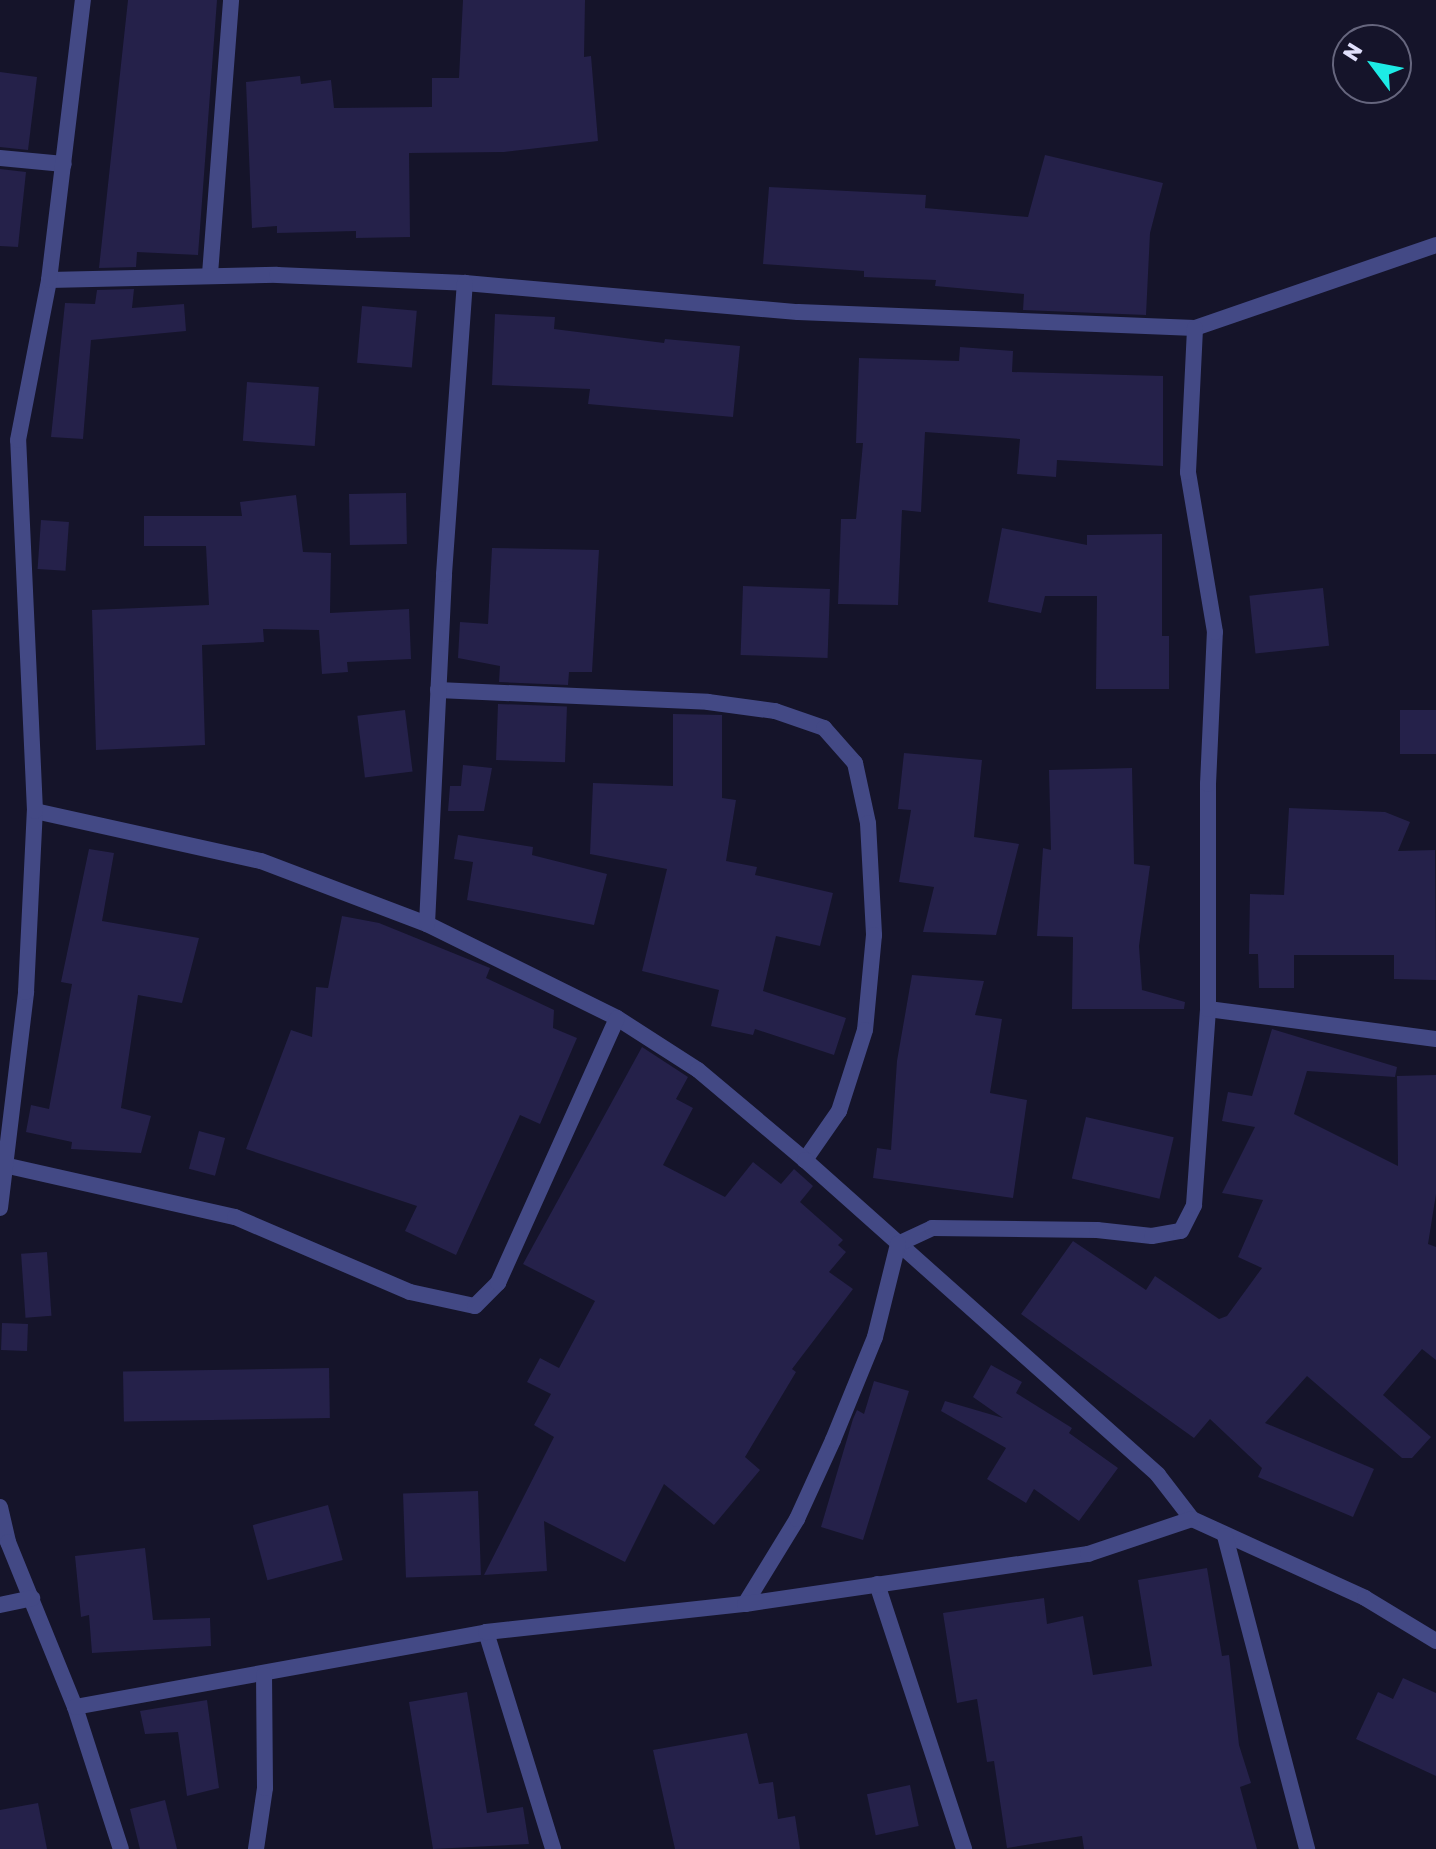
<!DOCTYPE html>
<html>
<head>
<meta charset="utf-8">
<style>
  body { margin:0 }
  #map { position:relative; width:1436px; height:1849px; overflow:hidden; background:#15142a; font-family:Rubik,sans-serif }
  div>[style] { position:absolute }
  [style*='--x'] { left:calc(var(--x)*1px); top:calc(var(--y)*1px); width:calc(var(--w)*1px); rotate:calc(var(--a)*1deg) }
  .building>* { inset:0; background:#25214a; transform-origin:0 0 }
  .street>* { height:16px; margin:-8px; padding:0 8px; transform-origin:8px; border-radius:8px; background:#434985 }
  span { translate:-50% -50%; white-space:nowrap; text-align:center; line-height:1.15; -webkit-text-stroke:6px #15142a; paint-order:stroke }
  .north { position:absolute; left:1332px; top:24px; width:80px; height:80px; box-sizing:border-box; background:#15142a; border:2px solid #66667e; border-radius:50%; rotate:302deg; font-size:22px; font-weight:700; line-height:32px; text-align:center; color:#e0e0fc }
  .north::after { content:''; display:block; margin:auto; width:28px; height:36px; background:#1debe6; clip-path:polygon(50% 0,100% 100%,50% 72%,0 100%) }
</style>
</head>
<body>
<div id="map">
  <div class="building">
    <i style="clip-path:polygon(128px 0,217px 0,198px 255px,137px 252px,136px 267px,99px 268px)"></i>
    <i style="clip-path:polygon(463px 0,585px 0,584px 57px,591px 56px,598px 141px,504px 152px,409px 153px,410px 237px,356px 238px,356px 231px,277px 233px,277px 226px,252px 228px,246px 82px,300px 76px,301px 84px,331px 80px,334px 108px,432px 107px,432px 78px,459px 78px)"></i>
    <i style="clip-path:polygon(0 72px,37px 77px,28px 150px,0 147px)"></i>
    <i style="clip-path:polygon(1045px 155px,1163px 183px,1150px 233px,1146px 315px,1023px 310px,1024px 294px,935px 286px,936px 280px,864px 277px,864px 271px,763px 264px,769px 187px,926px 195px,925px 208px,1028px 217px)"></i>
    <i style="clip-path:polygon(0 169px,26px 172px,18px 247px,0 246px)"></i>
    <i style="clip-path:polygon(134px 289px,132px 308px,184px 304px,186px 331px,91px 340px,83px 439px,51px 437px,65px 303px,95px 304px,97px 290px)"></i>
    <i style="left:362px;top:306px;width:55px;height:57px;rotate:5deg"></i>
    <i style="clip-path:polygon(495px 314px,555px 317px,554px 329px,664px 343px,665px 339px,740px 346px,733px 417px,588px 404px,590px 389px,492px 385px)"></i>
    <i style="clip-path:polygon(960px 347px,1013px 351px,1012px 372px,1163px 376px,1163px 466px,1057px 460px,1056px 477px,1017px 474px,1020px 439px,925px 432px,921px 512px,902px 510px,898px 605px,838px 604px,841px 519px,856px 519px,863px 443px,856px 443px,859px 358px,959px 361px)"></i>
    <i style="left:247px;top:382px;width:72px;height:59px;rotate:4deg"></i>
    <i style="left:406px;top:493px;width:51px;height:57px;rotate:89deg"></i>
    <i style="clip-path:polygon(296px 495px,303px 552px,331px 553px,330px 613px,409px 609px,411px 659px,347px 662px,348px 672px,322px 674px,319px 630px,263px 629px,264px 642px,202px 645px,205px 745px,96px 750px,92px 610px,209px 605px,206px 546px,144px 546px,144px 516px,242px 516px,240px 502px)"></i>
    <i style="left:41px;top:520px;width:28px;height:49px;rotate:4deg"></i>
    <i style="clip-path:polygon(1002px 528px,1087px 545px,1087px 535px,1162px 534px,1162px 636px,1169px 636px,1169px 689px,1096px 689px,1097px 596px,1045px 596px,1041px 613px,988px 602px)"></i>
    <i style="clip-path:polygon(492px 548px,599px 550px,592px 672px,569px 672px,568px 685px,499px 682px,500px 666px,458px 658px,460px 622px,488px 624px)"></i>
    <i style="left:743px;top:586px;width:87px;height:69px;rotate:2deg"></i>
    <i style="left:1323px;top:588px;width:58px;height:74px;rotate:84deg"></i>
    <i style="left:498px;top:704px;width:69px;height:56px;rotate:2deg"></i>
    <i style="left:405px;top:710px;width:62px;height:48px;rotate:83deg"></i>
    <i style="left:1436px;top:710px;width:44px;height:36px;rotate:90deg"></i>
    <i style="clip-path:polygon(673px 714px,722px 715px,722px 798px,736px 800px,726px 861px,757px 867px,755px 875px,833px 893px,820px 946px,776px 936px,763px 991px,846px 1018px,834px 1055px,755px 1029px,753px 1035px,711px 1026px,719px 990px,642px 971px,667px 869px,590px 854px,593px 783px,673px 786px)"></i>
    <i style="clip-path:polygon(904px 753px,982px 760px,974px 837px,1019px 844px,996px 935px,923px 932px,934px 887px,899px 882px,911px 810px,898px 809px)"></i>
    <i style="clip-path:polygon(463px 765px,492px 768px,484px 811px,448px 811px,450px 786px,461px 786px)"></i>
    <i style="clip-path:polygon(1132px 768px,1134px 864px,1150px 866px,1139px 946px,1142px 990px,1185px 1002px,1184px 1009px,1072px 1009px,1073px 937px,1037px 936px,1043px 848px,1051px 850px,1049px 770px)"></i>
    <i style="clip-path:polygon(1289px 808px,1385px 812px,1410px 822px,1398px 851px,1435px 850px,1436px 980px,1394px 979px,1394px 955px,1294px 955px,1294px 988px,1259px 988px,1258px 954px,1249px 954px,1250px 894px,1284px 895px)"></i>
    <i style="clip-path:polygon(458px 835px,533px 847px,532px 855px,607px 874px,594px 925px,467px 900px,473px 862px,454px 859px)"></i>
    <i style="clip-path:polygon(89px 849px,114px 853px,102px 921px,199px 938px,182px 1003px,138px 995px,121px 1108px,151px 1116px,141px 1153px,71px 1149px,72px 1142px,26px 1132px,31px 1105px,49px 1109px,72px 984px,61px 982px)"></i>
    <i style="clip-path:polygon(342px 916px,379px 923px,490px 968px,486px 978px,554px 1010px,553px 1028px,577px 1038px,540px 1124px,520px 1115px,456px 1255px,405px 1231px,417px 1206px,246px 1149px,291px 1030px,312px 1037px,316px 987px,328px 988px)"></i>
    <i style="clip-path:polygon(912px 975px,984px 981px,975px 1015px,1002px 1019px,990px 1093px,1027px 1100px,1013px 1198px,873px 1178px,877px 1148px,891px 1150px,897px 1061px)"></i>
    <i style="clip-path:polygon(1272px 1029px,1397px 1067px,1395px 1077px,1307px 1071px,1294px 1114px,1398px 1166px,1397px 1076px,1436px 1075px,1436px 1194px,1428px 1244px,1436px 1247px,1436px 1360px,1422px 1349px,1383px 1395px,1431px 1437px,1412px 1458px,1402px 1458px,1307px 1376px,1265px 1423px,1374px 1469px,1353px 1517px,1258px 1477px,1262px 1468px,1210px 1419px,1194px 1438px,1021px 1314px,1073px 1241px,1146px 1290px,1155px 1276px,1219px 1319px,1227px 1316px,1262px 1268px,1238px 1257px,1263px 1200px,1222px 1193px,1255px 1127px,1222px 1121px,1228px 1092px,1252px 1096px)"></i>
    <i style="clip-path:polygon(642px 1047px,688px 1077px,676px 1099px,693px 1108px,663px 1165px,725px 1197px,753px 1162px,781px 1184px,794px 1169px,813px 1186px,800px 1202px,843px 1240px,838px 1245px,846px 1252px,829px 1272px,853px 1289px,792px 1369px,796px 1372px,745px 1457px,760px 1470px,714px 1525px,664px 1484px,625px 1562px,544px 1521px,547px 1571px,484px 1575px,554px 1437px,534px 1425px,551px 1394px,527px 1382px,540px 1358px,559px 1368px,595px 1301px,523px 1264px)"></i>
    <i style="left:1086px;top:1117px;width:90px;height:63px;rotate:13deg"></i>
    <i style="left:199px;top:1131px;width:27px;height:39px;rotate:15deg"></i>
    <i style="left:47px;top:1252px;width:64px;height:26px;rotate:86deg"></i>
    <i style="left:2px;top:1323px;width:26px;height:27px;rotate:2deg"></i>
    <i style="clip-path:polygon(991px 1365px,1022px 1382px,1016px 1393px,1072px 1428px,1069px 1433px,1118px 1468px,1079px 1521px,1034px 1489px,1026px 1503px,987px 1479px,1006px 1448px,941px 1411px,945px 1401px,1003px 1418px,973px 1397px)"></i>
    <i style="left:329px;top:1368px;width:50px;height:206px;rotate:89deg"></i>
    <i style="clip-path:polygon(874px 1381px,909px 1391px,863px 1540px,821px 1527px,853px 1419px,857px 1410px,864px 1414px)"></i>
    <i style="left:478px;top:1491px;width:84px;height:75px;rotate:88deg"></i>
    <i style="left:328px;top:1505px;width:57px;height:78px;rotate:75deg"></i>
    <i style="clip-path:polygon(145px 1548px,153px 1620px,210px 1618px,211px 1646px,92px 1653px,89px 1615px,81px 1617px,75px 1556px)"></i>
    <i style="clip-path:polygon(1207px 1568px,1222px 1656px,1229px 1655px,1239px 1745px,1251px 1783px,1240px 1787px,1257px 1849px,1084px 1849px,1082px 1836px,1007px 1848px,994px 1761px,987px 1762px,977px 1699px,957px 1703px,943px 1613px,1044px 1598px,1047px 1624px,1083px 1616px,1093px 1675px,1152px 1666px,1138px 1580px)"></i>
    <i style="clip-path:polygon(1403px 1678px,1436px 1693px,1436px 1776px,1356px 1739px,1378px 1692px,1393px 1699px)"></i>
    <i style="clip-path:polygon(467px 1692px,487px 1813px,523px 1807px,529px 1844px,433px 1849px,409px 1702px)"></i>
    <i style="clip-path:polygon(207px 1700px,219px 1788px,187px 1796px,178px 1732px,145px 1734px,140px 1711px)"></i>
    <i style="clip-path:polygon(747px 1733px,759px 1784px,773px 1782px,778px 1819px,795px 1816px,800px 1849px,675px 1849px,653px 1750px)"></i>
    <i style="left:910px;top:1785px;width:42px;height:44px;rotate:78deg"></i>
    <i style="clip-path:polygon(165px 1800px,177px 1849px,140px 1849px,130px 1809px)"></i>
    <i style="clip-path:polygon(38px 1803px,47px 1849px,0 1849px,0 1810px)"></i>
  </div>
  <div class="street">
    <i style="--x:0;--y:158;--w:64;--a:5.4"></i>
    <i style="--x:210;--y:274;--w:275;--a:-85.6"></i>
    <i style="--x:49;--y:280;--w:228;--a:-1.3"></i>
    <i style="--x:277;--y:275;--w:188;--a:2.4"></i>
    <i style="--x:465;--y:283;--w:334;--a:5"></i>
    <i style="--x:798;--y:312;--w:397;--a:2.3"></i>
    <i style="--x:1195;--y:328;--w:255;--a:-19"></i>
    <i style="--x:438;--y:690;--w:270;--a:2.5"></i>
    <i style="--x:708;--y:702;--w:68;--a:7.7"></i>
    <i style="--x:775;--y:711;--w:52;--a:19.1"></i>
    <i style="--x:824;--y:728;--w:47;--a:48.5"></i>
    <i style="--x:855;--y:763;--w:61;--a:77.8"></i>
    <i style="--x:868;--y:823;--w:112;--a:86.9"></i>
    <i style="--x:874;--y:935;--w:95;--a:95.4"></i>
    <i style="--x:865;--y:1030;--w:85;--a:107.8"></i>
    <i style="--x:839;--y:1111;--w:60;--a:124.8"></i>
    <i style="--x:35;--y:811;--w:231;--a:12.5"></i>
    <i style="--x:261;--y:861;--w:178;--a:20.8"></i>
    <i style="--x:427;--y:924;--w:212;--a:26.3"></i>
    <i style="--x:617;--y:1018;--w:96;--a:32.7"></i>
    <i style="--x:698;--y:1070;--w:140;--a:40.1"></i>
    <i style="--x:805;--y:1160;--w:473;--a:41.7"></i>
    <i style="--x:1158;--y:1475;--w:56;--a:52.3"></i>
    <i style="--x:1192;--y:1519;--w:190;--a:24.5"></i>
    <i style="--x:1365;--y:1598;--w:83;--a:31.2"></i>
    <i style="--x:427;--y:924;--w:350;--a:-87.2"></i>
    <i style="--x:444;--y:574;--w:292;--a:-85.9"></i>
    <i style="--x:1208;--y:1009;--w:230;--a:7.5"></i>
    <i style="--x:4;--y:1165;--w:237;--a:12.7"></i>
    <i style="--x:235;--y:1217;--w:190;--a:23.2"></i>
    <i style="--x:410;--y:1292;--w:66;--a:12.2"></i>
    <i style="--x:475;--y:1306;--w:33;--a:-45"></i>
    <i style="--x:498;--y:1283;--w:290;--a:-65.8"></i>
    <i style="--x:0;--y:1208;--w:218;--a:-83.1"></i>
    <i style="--x:26;--y:992;--w:181;--a:-87.2"></i>
    <i style="--x:35;--y:811;--w:371;--a:-92.6"></i>
    <i style="--x:18;--y:440;--w:163;--a:-79"></i>
    <i style="--x:49;--y:280;--w:282;--a:-83.1"></i>
    <i style="--x:898;--y:1244;--w:38;--a:-25"></i>
    <i style="--x:932;--y:1228;--w:165;--a:0.7"></i>
    <i style="--x:1097;--y:1230;--w:55;--a:6.2"></i>
    <i style="--x:1152;--y:1236;--w:29;--a:-10"></i>
    <i style="--x:1181;--y:1231;--w:29;--a:-63"></i>
    <i style="--x:1194;--y:1205;--w:196;--a:-85.9"></i>
    <i style="--x:1208;--y:1009;--w:225;--a:-90"></i>
    <i style="--x:1208;--y:784;--w:152;--a:-87.4"></i>
    <i style="--x:1215;--y:632;--w:162;--a:-99.6"></i>
    <i style="--x:1188;--y:472;--w:144;--a:-87.2"></i>
    <i style="--x:0;--y:1507;--w:36;--a:77"></i>
    <i style="--x:8;--y:1542;--w:178;--a:67.9"></i>
    <i style="--x:75;--y:1707;--w:149;--a:72.1"></i>
    <i style="--x:1225;--y:1536;--w:324;--a:75.3"></i>
    <i style="--x:877;--y:1584;--w:279;--a:71.8"></i>
    <i style="--x:745;--y:1604;--w:100;--a:-58.5"></i>
    <i style="--x:797;--y:1519;--w:87;--a:-65.5"></i>
    <i style="--x:833;--y:1440;--w:111;--a:-67.8"></i>
    <i style="--x:875;--y:1337;--w:96;--a:-76.1"></i>
    <i style="--x:0;--y:1605;--w:33;--a:-12"></i>
    <i style="--x:486;--y:1632;--w:227;--a:72.8"></i>
    <i style="--x:75;--y:1707;--w:418;--a:-10.3"></i>
    <i style="--x:486;--y:1632;--w:261;--a:-6.2"></i>
    <i style="--x:745;--y:1604;--w:347;--a:-8.3"></i>
    <i style="--x:1088;--y:1554;--w:110;--a:-18.6"></i>
    <i style="--x:256;--y:1849;--w:62;--a:-81.6"></i>
    <i style="--x:265;--y:1788;--w:113;--a:-90.5"></i>
  </div>
  <div class="north">N</div>
</div>
</body>
</html>
